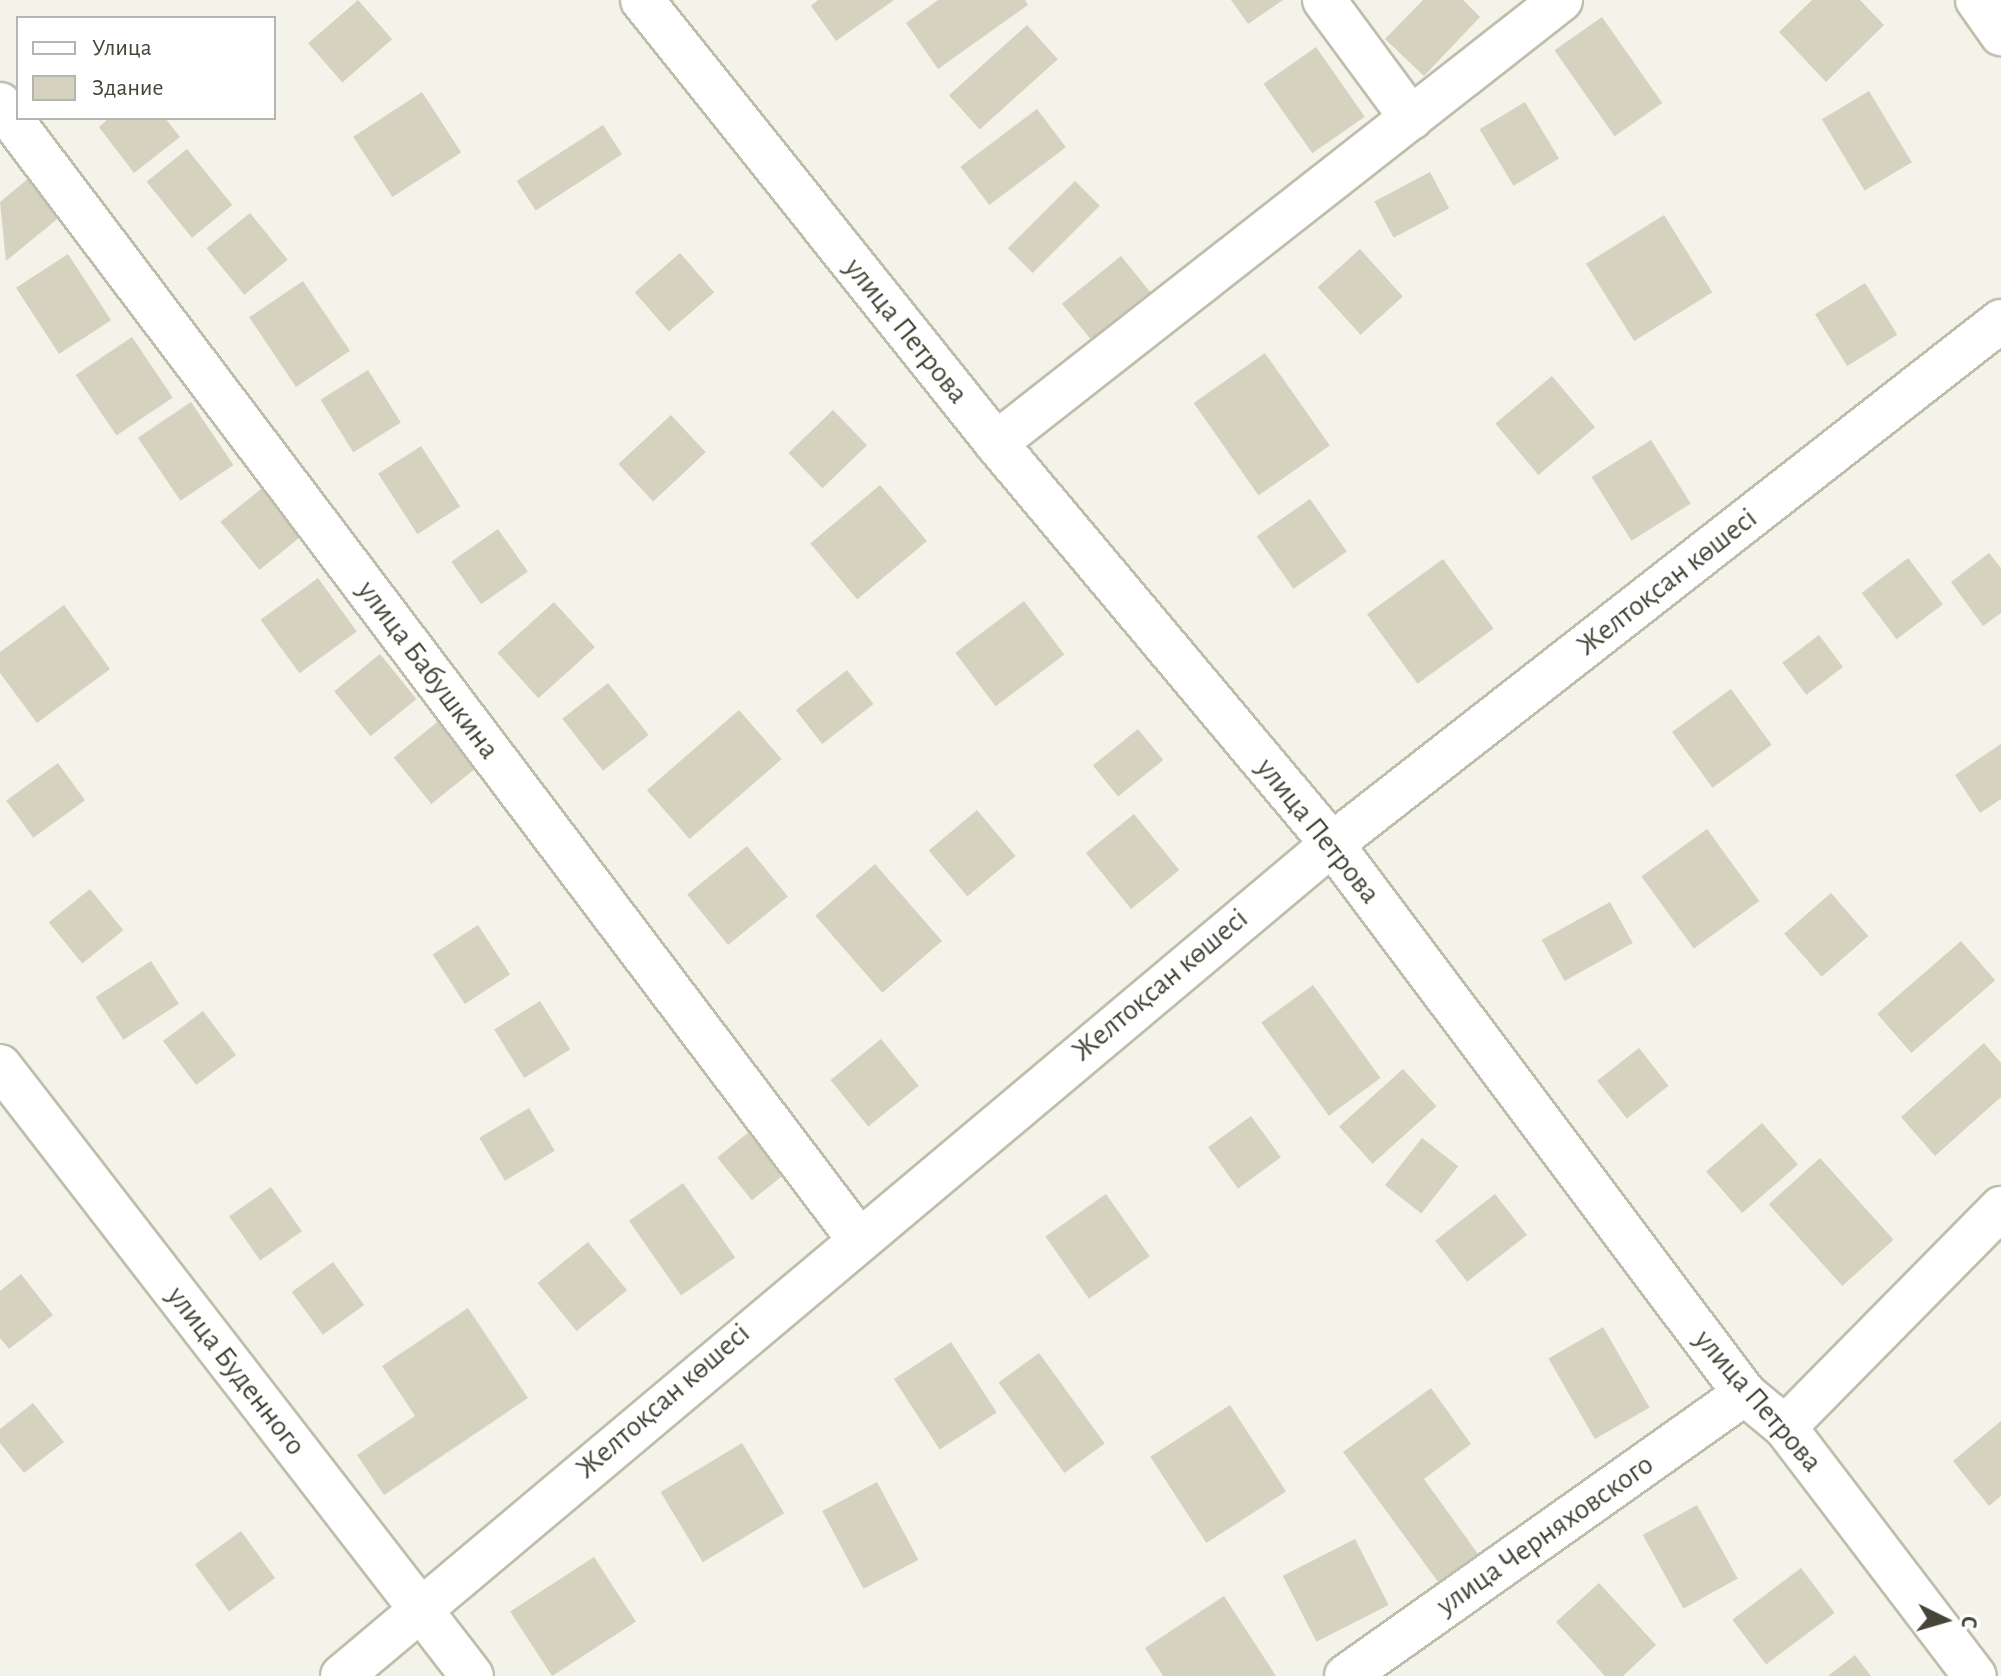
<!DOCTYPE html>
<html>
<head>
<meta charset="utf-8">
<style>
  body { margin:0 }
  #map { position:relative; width:2001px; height:1676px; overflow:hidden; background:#f4f3ea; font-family:"Alegreya Sans",sans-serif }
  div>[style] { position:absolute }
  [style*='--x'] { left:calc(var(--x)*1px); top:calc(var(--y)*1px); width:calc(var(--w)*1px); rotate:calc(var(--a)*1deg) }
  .building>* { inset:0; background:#d5d2c0; transform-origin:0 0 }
  .roads { filter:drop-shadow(2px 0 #bfbeac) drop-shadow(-2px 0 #bfbeac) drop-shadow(0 2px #bfbeac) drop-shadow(0 -2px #bfbeac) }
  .minor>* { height:42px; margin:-21px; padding:0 21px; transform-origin:21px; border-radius:21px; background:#fff }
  span { translate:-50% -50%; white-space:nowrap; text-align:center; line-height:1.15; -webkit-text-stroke:6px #fff; paint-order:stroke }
  .street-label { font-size:30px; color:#474538 }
  .legend { position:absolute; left:16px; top:16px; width:260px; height:104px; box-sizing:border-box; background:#fff; border:2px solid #b5b5af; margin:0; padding:10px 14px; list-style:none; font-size:24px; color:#474538 }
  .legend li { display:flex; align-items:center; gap:16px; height:40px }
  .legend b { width:40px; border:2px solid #b5b5af }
  .north { position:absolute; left:1905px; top:1580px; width:80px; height:80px; -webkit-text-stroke:6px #fff; paint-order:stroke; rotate:95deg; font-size:22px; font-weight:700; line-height:32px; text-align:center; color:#474538 }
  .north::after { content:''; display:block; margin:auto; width:28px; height:36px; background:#474538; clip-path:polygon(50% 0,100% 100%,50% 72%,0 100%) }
</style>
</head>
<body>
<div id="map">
  <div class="building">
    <i style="left:358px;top:0;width:52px;height:66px;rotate:49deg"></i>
    <i style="clip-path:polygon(818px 0,894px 0,836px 41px,811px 6px)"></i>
    <i style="clip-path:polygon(938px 0,1025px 0,1028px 5px,938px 69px,906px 23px)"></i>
    <i style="clip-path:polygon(1231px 0,1283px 0,1248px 24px)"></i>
    <i style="clip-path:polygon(1423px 0,1463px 0,1480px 17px,1424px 76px,1385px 39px)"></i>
    <i style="clip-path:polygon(1812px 0,1860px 0,1884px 25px,1826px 82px,1779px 32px)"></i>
    <i style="left:1602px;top:17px;width:105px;height:58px;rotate:55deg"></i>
    <i style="left:1027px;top:25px;width:46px;height:105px;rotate:48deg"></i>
    <i style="left:1316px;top:47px;width:85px;height:64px;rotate:55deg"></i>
    <i style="left:1869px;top:91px;width:83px;height:55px;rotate:59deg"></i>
    <i style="left:422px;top:92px;width:72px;height:82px;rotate:57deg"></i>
    <i style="left:1525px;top:102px;width:66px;height:53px;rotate:59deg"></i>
    <i style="left:1037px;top:109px;width:48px;height:96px;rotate:53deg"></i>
    <i style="clip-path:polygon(109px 118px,165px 118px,180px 137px,134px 173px,99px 127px)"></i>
    <i style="left:603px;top:125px;width:35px;height:103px;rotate:57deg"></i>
    <i style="left:187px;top:149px;width:72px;height:52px;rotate:51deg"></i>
    <i style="left:1430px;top:172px;width:41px;height:63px;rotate:62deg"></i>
    <i style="clip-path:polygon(30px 177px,61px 216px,6px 261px,0 202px)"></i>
    <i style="left:1075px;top:181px;width:35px;height:95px;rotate:45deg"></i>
    <i style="left:250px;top:213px;width:60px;height:56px;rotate:51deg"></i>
    <i style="left:1664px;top:215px;width:91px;height:92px;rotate:58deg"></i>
    <i style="left:1360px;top:249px;width:64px;height:57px;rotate:48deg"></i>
    <i style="left:680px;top:253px;width:52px;height:60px;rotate:49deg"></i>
    <i style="left:68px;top:254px;width:79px;height:62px;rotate:57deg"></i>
    <i style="left:1121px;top:256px;width:54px;height:76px;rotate:51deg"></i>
    <i style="left:303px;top:281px;width:84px;height:65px;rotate:56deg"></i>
    <i style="left:1865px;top:283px;width:61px;height:59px;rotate:58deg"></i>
    <i style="left:132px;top:337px;width:73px;height:68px;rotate:56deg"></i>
    <i style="left:1265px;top:353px;width:113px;height:87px;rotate:55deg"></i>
    <i style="left:368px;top:370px;width:62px;height:56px;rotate:58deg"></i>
    <i style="left:1552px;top:376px;width:67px;height:74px;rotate:50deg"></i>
    <i style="left:191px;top:402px;width:76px;height:64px;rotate:56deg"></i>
    <i style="left:833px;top:410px;width:49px;height:62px;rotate:46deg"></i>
    <i style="left:671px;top:415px;width:51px;height:72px;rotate:47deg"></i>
    <i style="left:1651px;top:440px;width:75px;height:70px;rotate:58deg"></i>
    <i style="left:421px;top:446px;width:72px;height:51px;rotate:57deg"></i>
    <i style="left:267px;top:484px;width:62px;height:60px;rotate:51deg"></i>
    <i style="left:880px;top:485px;width:73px;height:91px;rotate:50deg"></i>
    <i style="left:1310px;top:499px;width:64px;height:65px;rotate:55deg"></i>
    <i style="left:498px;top:529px;width:52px;height:57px;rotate:55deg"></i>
    <i style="clip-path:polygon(1989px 553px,2001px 568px,2001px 613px,1983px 626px,1951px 582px)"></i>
    <i style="left:1908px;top:558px;width:58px;height:58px;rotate:53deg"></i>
    <i style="left:1443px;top:559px;width:86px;height:94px;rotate:54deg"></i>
    <i style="left:318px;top:578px;width:66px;height:71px;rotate:54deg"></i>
    <i style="left:1024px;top:601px;width:67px;height:86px;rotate:53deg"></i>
    <i style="left:554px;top:602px;width:61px;height:76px;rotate:48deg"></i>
    <i style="clip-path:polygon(64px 605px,110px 669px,37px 723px,0 673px,0 652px)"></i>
    <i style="left:1819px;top:635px;width:40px;height:46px;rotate:53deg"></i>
    <i style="left:380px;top:654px;width:58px;height:59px;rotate:51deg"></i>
    <i style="left:847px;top:670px;width:43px;height:65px;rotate:52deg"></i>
    <i style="left:608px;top:683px;width:66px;height:58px;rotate:52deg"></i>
    <i style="left:1731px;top:689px;width:69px;height:73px;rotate:54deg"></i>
    <i style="left:739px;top:710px;width:65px;height:122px;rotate:49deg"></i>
    <i style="left:441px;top:719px;width:60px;height:61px;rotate:51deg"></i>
    <i style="left:1138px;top:729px;width:40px;height:58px;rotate:51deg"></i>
    <i style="clip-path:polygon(2001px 744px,2001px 799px,1980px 813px,1955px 775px)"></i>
    <i style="left:58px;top:763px;width:46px;height:64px;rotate:54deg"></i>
    <i style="left:977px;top:810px;width:60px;height:63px;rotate:50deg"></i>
    <i style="left:1134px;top:814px;width:72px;height:62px;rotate:51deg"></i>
    <i style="left:1707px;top:829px;width:89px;height:81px;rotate:54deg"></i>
    <i style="left:747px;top:846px;width:65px;height:77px;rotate:51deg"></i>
    <i style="left:875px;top:864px;width:102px;height:79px;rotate:49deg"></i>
    <i style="left:90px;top:889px;width:53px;height:53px;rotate:51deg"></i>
    <i style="left:1831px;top:893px;width:57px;height:62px;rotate:49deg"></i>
    <i style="left:1610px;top:902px;width:47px;height:78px;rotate:61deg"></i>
    <i style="left:478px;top:925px;width:59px;height:54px;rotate:57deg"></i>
    <i style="left:1961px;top:941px;width:52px;height:111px;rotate:49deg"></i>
    <i style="left:151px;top:961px;width:51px;height:66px;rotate:57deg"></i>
    <i style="left:1313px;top:985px;width:115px;height:64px;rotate:54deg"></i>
    <i style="left:540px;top:1001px;width:57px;height:54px;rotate:58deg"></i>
    <i style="left:203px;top:1011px;width:55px;height:50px;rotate:53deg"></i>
    <i style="left:881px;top:1039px;width:60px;height:65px;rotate:51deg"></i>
    <i style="clip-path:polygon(1984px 1043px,2001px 1063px,2001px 1097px,1935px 1156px,1901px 1117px)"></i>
    <i style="left:1639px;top:1048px;width:48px;height:53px;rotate:52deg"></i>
    <i style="left:1403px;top:1069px;width:50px;height:86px;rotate:48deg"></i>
    <i style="left:529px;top:1108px;width:50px;height:58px;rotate:59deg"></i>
    <i style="left:1251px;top:1116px;width:51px;height:53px;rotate:54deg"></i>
    <i style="left:760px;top:1123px;width:55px;height:55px;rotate:51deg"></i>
    <i style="left:1762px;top:1123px;width:55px;height:74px;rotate:49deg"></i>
    <i style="left:1422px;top:1138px;width:46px;height:60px;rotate:38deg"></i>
    <i style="left:1820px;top:1158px;width:110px;height:69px;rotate:48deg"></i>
    <i style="left:683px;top:1183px;width:91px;height:66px;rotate:55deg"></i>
    <i style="left:271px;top:1187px;width:54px;height:51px;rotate:55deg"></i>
    <i style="left:1106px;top:1194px;width:76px;height:74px;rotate:55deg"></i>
    <i style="left:1495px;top:1194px;width:52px;height:76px;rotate:52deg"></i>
    <i style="left:588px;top:1242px;width:62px;height:65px;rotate:51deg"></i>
    <i style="left:333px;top:1262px;width:53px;height:51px;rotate:54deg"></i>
    <i style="clip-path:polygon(21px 1274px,53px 1315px,9px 1349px,0 1338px,0 1291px)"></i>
    <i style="clip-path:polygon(468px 1308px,528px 1398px,384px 1495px,357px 1455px,415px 1416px,382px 1366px)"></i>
    <i style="left:1603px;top:1327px;width:93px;height:63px;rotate:60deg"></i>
    <i style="left:951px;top:1342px;width:84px;height:68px;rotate:57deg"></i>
    <i style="left:1039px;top:1353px;width:112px;height:50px;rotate:54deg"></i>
    <i style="clip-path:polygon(1431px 1388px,1471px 1444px,1424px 1479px,1483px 1561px,1444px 1590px,1343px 1452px)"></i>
    <i style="clip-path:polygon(33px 1403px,64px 1442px,24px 1473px,0 1443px,0 1429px)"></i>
    <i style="left:1230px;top:1405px;width:103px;height:95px;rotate:57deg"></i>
    <i style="clip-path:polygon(2001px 1421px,2001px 1496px,1989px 1506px,1953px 1461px)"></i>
    <i style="left:742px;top:1443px;width:82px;height:95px;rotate:59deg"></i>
    <i style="left:877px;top:1482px;width:88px;height:62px;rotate:62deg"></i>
    <i style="left:1697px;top:1505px;width:84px;height:62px;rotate:61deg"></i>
    <i style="left:241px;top:1531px;width:58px;height:57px;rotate:54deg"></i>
    <i style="left:1355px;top:1539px;width:74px;height:81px;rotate:63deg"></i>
    <i style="left:594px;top:1557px;width:77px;height:100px;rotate:57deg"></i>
    <i style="left:1801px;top:1568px;width:56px;height:86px;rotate:53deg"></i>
    <i style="clip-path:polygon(1599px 1583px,1656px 1645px,1623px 1676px,1605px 1676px,1556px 1622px)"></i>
    <i style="clip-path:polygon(1224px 1596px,1276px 1676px,1163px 1676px,1145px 1648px)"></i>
    <i style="clip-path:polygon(1855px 1655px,1871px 1676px,1828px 1676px)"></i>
  </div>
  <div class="roads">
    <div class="minor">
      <i style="--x:642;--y:0;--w:567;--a:51.37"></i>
      <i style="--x:996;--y:443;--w:523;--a:50.04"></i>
      <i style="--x:1332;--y:844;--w:688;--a:53.1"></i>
      <i style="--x:1745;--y:1394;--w:52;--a:39.5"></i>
      <i style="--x:1785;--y:1427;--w:313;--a:52.7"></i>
      <i style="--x:1324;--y:0;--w:147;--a:53.6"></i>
      <i style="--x:1977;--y:0;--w:42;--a:54.8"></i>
      <i style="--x:0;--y:104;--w:1419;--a:52.9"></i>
      <i style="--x:996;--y:443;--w:718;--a:-38.1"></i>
      <i style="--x:0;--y:1066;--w:771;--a:52.27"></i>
      <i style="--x:1785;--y:1427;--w:308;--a:-45.4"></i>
      <i style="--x:342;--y:1676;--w:1293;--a:-40.04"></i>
      <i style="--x:1332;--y:844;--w:849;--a:-38.02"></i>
      <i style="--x:1346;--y:1676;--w:489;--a:-35.3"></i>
    </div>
  </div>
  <div class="street-label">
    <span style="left:906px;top:331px;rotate:51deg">улица Петрова</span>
    <span style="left:1667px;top:582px;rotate:-38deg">Желтоқсан көшесі</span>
    <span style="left:428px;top:670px;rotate:53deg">улица Бабушкина</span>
    <span style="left:1318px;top:831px;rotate:51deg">улица Петрова</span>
    <span style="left:1160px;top:985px;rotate:-40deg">Желтоқсан көшесі</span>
    <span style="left:236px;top:1371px;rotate:52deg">улица Буденного</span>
    <span style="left:663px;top:1401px;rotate:-41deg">Желтоқсан көшесі</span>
    <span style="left:1758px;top:1401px;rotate:49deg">улица Петрова</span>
    <span style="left:1545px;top:1535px;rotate:-35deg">улица Черняховского</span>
  </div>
  <ul class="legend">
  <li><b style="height:10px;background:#fff"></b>Улица</li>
  <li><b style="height:22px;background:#d5d2c0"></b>Здание</li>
  </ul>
  <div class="north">С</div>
</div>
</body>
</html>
